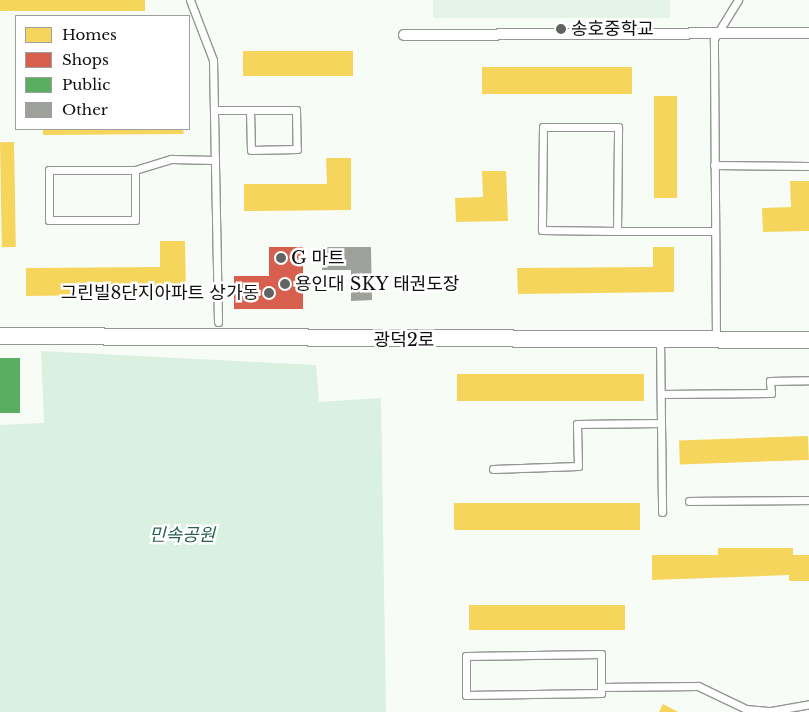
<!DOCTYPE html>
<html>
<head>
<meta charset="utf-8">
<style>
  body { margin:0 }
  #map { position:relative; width:809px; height:712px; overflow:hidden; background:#f8fcf7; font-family:"Libre Baskerville","Noto Sans KR",serif }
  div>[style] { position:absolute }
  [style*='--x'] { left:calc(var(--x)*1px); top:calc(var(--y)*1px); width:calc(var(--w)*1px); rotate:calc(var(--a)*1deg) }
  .green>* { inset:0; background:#daf0e1 }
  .pitch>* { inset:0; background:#e3f4e6; transform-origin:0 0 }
  .homes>* { inset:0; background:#f6d55c; transform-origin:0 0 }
  .shops>* { inset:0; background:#d6604d }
  .public>* { inset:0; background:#5aae61; transform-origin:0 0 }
  .building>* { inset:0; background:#9ea09c }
  .roads { filter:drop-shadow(1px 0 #949694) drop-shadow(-1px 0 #949694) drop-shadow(0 1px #949694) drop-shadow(0 -1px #949694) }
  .service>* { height:7px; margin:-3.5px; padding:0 3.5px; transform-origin:3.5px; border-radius:3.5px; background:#fefffe }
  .pedestrian>* { height:10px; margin:-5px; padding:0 5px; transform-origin:5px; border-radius:5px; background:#fefffe }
  .tertiary>* { height:16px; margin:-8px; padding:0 8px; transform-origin:8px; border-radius:8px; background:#fefffe }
  .dots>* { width:14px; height:14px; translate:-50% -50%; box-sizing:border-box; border:2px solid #fff; border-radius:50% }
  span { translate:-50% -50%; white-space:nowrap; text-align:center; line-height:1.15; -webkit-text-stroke:5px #fff; paint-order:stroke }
  .poi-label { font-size:18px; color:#101010 }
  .left { translate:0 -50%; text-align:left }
  .right { translate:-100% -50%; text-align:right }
  .street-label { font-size:18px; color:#101010 }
  .park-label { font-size:18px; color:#276250; font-style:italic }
  .legend { position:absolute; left:15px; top:15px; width:175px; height:115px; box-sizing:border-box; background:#fff; border:1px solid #9f9f9f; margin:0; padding:6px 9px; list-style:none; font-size:15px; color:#101010 }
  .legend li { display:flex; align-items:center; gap:10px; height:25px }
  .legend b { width:25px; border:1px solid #9f9f9f }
</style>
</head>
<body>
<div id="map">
  <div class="green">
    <i style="clip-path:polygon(41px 351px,316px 365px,319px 402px,381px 398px,386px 712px,0 712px,0 425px,44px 423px)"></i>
  </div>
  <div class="pitch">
    <i style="left:433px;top:0;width:237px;height:18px"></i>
  </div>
  <div class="homes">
    <i style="left:0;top:0;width:145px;height:11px"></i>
    <i style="left:353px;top:51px;width:25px;height:110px;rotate:90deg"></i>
    <i style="left:632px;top:67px;width:27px;height:150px;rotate:90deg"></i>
    <i style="left:654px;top:96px;width:23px;height:102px"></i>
    <i style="clip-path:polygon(43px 129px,183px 129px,184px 134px,43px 135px)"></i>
    <i style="left:14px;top:142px;width:105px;height:14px;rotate:89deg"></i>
    <i style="clip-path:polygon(326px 158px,351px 158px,351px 210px,244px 211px,244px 184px,327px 184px)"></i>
    <i style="clip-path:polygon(482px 171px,506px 171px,508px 221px,456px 222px,455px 198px,483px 197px)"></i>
    <i style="clip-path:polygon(790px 181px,809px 181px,809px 231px,763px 232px,762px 208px,791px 207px)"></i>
    <i style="clip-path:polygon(160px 241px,185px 241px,186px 294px,26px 296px,26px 268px,160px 267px)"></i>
    <i style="clip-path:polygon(653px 247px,674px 247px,674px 292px,518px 294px,517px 268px,653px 267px)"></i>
    <i style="left:457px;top:374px;width:187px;height:27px"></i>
    <i style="left:808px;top:436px;width:24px;height:129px;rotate:88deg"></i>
    <i style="left:454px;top:503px;width:186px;height:27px"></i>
    <i style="clip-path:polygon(718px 548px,793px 548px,793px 555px,809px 555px,809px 581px,789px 581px,789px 575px,652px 580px,652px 555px,718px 555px)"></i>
    <i style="left:469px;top:605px;width:156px;height:25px"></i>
    <i style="clip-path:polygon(663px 704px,678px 712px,659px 712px)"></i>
  </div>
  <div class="shops">
    <i style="clip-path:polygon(269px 247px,303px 247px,303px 309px,234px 309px,234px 276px,269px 276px)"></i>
  </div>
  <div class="public">
    <i style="left:0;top:358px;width:20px;height:55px"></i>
  </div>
  <div class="building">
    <i style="clip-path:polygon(321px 247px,371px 247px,372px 300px,351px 301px,351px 270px,322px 270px)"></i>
  </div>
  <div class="roads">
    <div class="service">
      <i style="--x:190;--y:0;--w:64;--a:69"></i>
      <i style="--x:213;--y:60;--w:262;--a:88.9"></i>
      <i style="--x:214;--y:110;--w:82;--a:0"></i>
      <i style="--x:296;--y:110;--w:39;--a:89"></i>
      <i style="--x:297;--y:149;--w:46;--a:178.8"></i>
      <i style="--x:251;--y:150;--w:40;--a:-91.4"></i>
      <i style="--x:714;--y:165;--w:95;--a:0.6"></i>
      <i style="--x:135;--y:170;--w:86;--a:180"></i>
      <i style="--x:49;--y:170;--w:50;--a:90"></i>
      <i style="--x:49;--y:220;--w:86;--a:0"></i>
      <i style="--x:135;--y:220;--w:50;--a:-90"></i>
      <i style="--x:135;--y:170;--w:38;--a:-17"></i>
      <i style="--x:171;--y:159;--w:44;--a:1.3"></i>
      <i style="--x:617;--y:231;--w:104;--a:-89.4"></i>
      <i style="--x:618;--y:127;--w:75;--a:180"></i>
      <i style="--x:543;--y:127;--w:103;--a:90.6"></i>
      <i style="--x:542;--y:230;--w:75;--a:0.8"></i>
      <i style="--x:617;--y:231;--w:98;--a:0"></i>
      <i style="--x:660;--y:340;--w:172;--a:89.3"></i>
      <i style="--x:716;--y:340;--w:301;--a:-90.4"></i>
      <i style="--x:714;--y:39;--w:46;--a:-58.4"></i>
      <i style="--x:661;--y:394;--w:110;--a:-0.5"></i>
      <i style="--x:771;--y:393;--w:12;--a:-95"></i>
      <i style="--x:770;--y:381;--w:39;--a:-1"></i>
      <i style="--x:493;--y:469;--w:85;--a:-2"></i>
      <i style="--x:578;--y:466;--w:42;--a:-91.4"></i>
      <i style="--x:577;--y:424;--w:84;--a:-0.7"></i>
      <i style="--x:689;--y:501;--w:120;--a:-0.5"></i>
      <i style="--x:601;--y:654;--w:39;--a:90"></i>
      <i style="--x:601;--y:693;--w:135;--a:179.2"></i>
      <i style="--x:466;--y:695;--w:39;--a:-90"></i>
      <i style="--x:466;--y:656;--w:135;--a:-0.8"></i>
      <i style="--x:601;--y:687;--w:97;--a:-0.6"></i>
      <i style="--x:698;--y:686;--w:53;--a:25.6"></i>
      <i style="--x:746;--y:709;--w:25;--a:5"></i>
      <i style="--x:771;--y:711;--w:39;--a:-10"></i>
    </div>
    <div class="pedestrian">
      <i style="--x:404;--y:35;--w:405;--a:-0.3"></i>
    </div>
    <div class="tertiary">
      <i style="--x:0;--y:336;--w:809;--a:0.28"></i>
    </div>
  </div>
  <div class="dots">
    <i style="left:561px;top:29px;background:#616361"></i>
    <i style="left:281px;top:258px;background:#616361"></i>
    <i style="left:285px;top:284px;background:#616361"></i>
    <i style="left:269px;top:293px;background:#616361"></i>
  </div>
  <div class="poi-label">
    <span class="left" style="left:571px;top:29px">송호중학교</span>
    <span class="left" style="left:291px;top:258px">G 마트</span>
    <span class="left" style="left:295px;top:284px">용인대 SKY 태권도장</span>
    <span class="right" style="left:259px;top:293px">그린빌8단지아파트 상가동</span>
  </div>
  <div class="street-label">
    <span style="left:404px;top:340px">광덕2로</span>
  </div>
  <div class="park-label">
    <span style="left:182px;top:535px">민속공원</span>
  </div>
  <ul class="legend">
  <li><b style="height:14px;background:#f6d55c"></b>Homes</li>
  <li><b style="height:14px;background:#d6604d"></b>Shops</li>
  <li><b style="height:14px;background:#5aae61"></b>Public</li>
  <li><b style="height:14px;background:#9ea09c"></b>Other</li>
  </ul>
</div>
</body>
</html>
